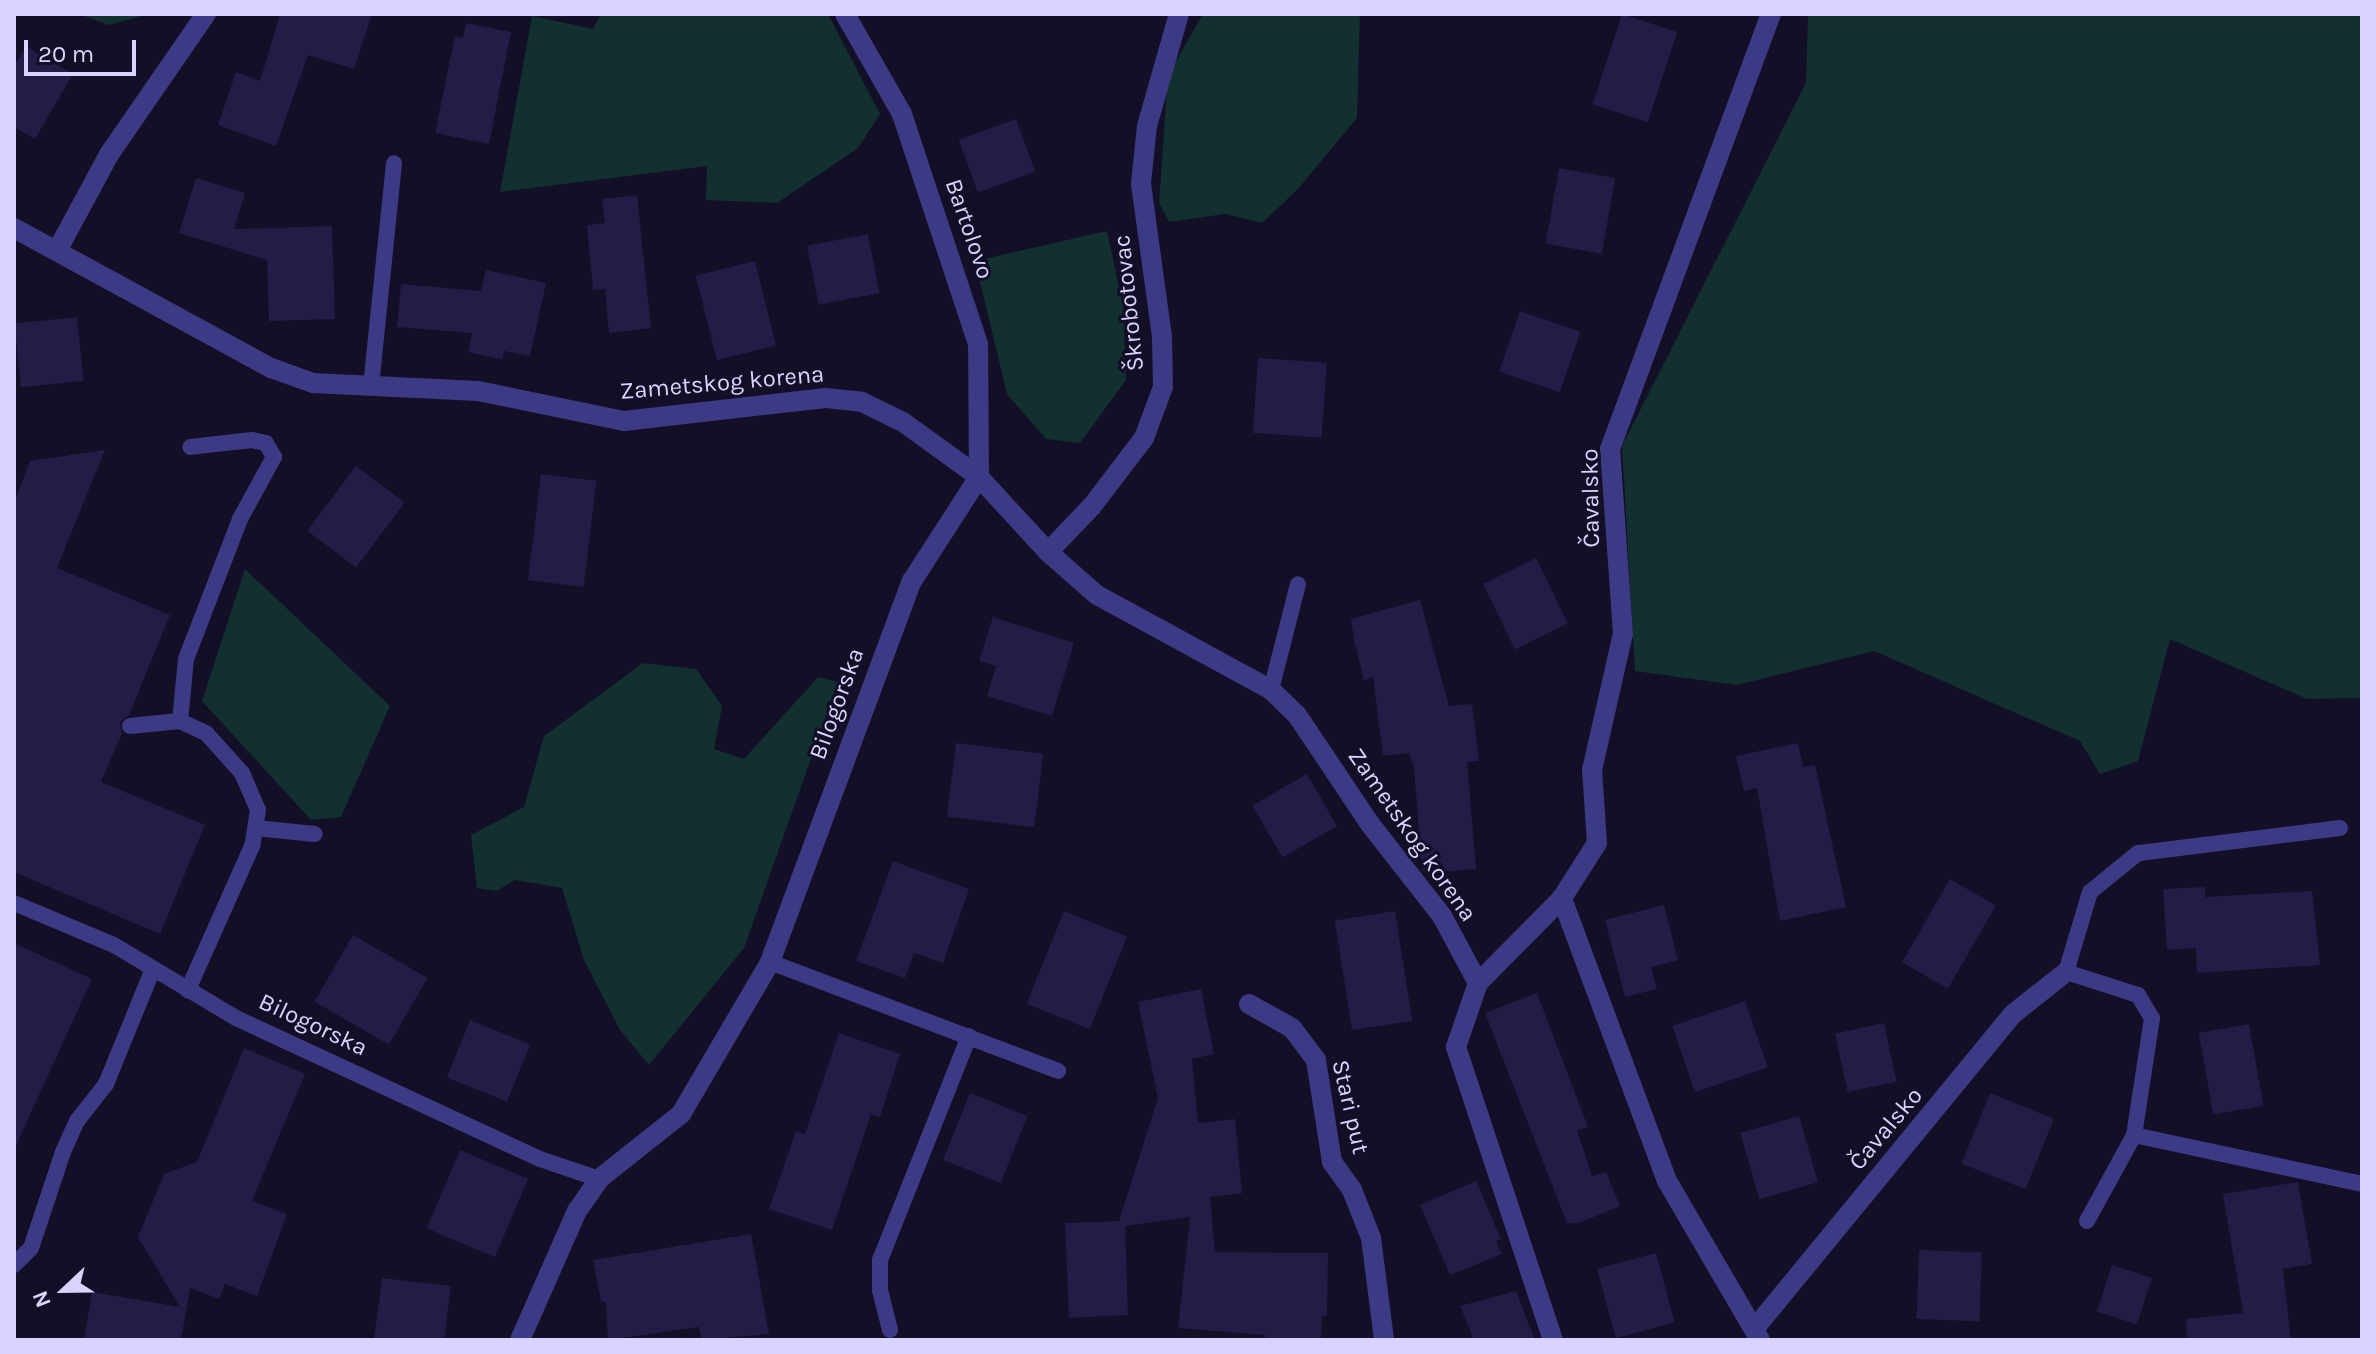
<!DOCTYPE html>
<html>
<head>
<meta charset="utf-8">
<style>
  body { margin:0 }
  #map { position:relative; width:2376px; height:1354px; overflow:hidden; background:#130f26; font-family:Karla,sans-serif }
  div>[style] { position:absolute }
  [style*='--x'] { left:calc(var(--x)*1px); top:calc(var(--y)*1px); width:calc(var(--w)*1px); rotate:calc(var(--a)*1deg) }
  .green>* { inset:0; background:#12302f }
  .building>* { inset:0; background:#241b47; transform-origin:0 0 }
  .service>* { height:16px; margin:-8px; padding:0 8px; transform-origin:8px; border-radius:8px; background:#3d3a85 }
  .minor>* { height:20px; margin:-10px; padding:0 10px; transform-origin:10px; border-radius:10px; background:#3d3a85 }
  span { translate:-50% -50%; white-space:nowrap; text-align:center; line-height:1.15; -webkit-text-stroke:6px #130f26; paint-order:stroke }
  .street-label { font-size:24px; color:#d9d4ff }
  .frame { position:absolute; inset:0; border:16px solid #d9d4ff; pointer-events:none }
  .north { position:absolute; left:24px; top:1250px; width:80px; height:80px; -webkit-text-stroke:6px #130f26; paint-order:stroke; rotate:248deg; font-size:22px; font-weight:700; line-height:32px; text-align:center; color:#d9d4ff }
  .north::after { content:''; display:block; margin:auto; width:28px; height:36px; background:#d9d4ff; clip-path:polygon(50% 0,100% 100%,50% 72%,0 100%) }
  .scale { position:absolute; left:24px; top:40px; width:112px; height:36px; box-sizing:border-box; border:4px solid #d9d4ff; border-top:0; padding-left:10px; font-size:24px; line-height:28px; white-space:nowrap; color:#d9d4ff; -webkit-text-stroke:6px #130f26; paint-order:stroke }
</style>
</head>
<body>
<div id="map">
  <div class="green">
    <i style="clip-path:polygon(79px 14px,150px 14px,109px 25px)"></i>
    <i style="clip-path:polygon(601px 14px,828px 14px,880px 114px,858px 148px,777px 203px,706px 200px,707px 166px,500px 192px,532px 16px,593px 29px)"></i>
    <i style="clip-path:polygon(1203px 14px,1360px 14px,1357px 118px,1298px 189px,1262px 223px,1225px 214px,1169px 222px,1159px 203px,1168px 75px)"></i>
    <i style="clip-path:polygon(1808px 14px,2362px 14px,2362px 698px,2307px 699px,2170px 639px,2138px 761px,2100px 774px,2080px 741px,1874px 651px,1737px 685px,1635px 671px,1622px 446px,1806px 83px)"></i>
    <i style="clip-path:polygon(1107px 231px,1123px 306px,1126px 380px,1080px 443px,1046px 439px,1007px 394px,975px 261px)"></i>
    <i style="clip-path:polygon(245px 569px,390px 706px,341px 817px,311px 820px,202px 701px)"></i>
    <i style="clip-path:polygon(643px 663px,696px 669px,722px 706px,714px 749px,744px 759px,818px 677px,838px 682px,744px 948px,649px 1065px,620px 1030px,584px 960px,562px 888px,515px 880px,496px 891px,477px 888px,471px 835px,524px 807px,544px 736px)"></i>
  </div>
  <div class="building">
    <i style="clip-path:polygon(280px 14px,372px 14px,354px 69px,308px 55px,276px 146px,218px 125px,236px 72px,260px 81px)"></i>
    <i style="left:1622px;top:14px;width:58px;height:95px;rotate:18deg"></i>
    <i style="clip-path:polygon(466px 23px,511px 32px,489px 144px,435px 133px,455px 36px,463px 38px)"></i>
    <i style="clip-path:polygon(26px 46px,73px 74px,35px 139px,14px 127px,14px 66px)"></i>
    <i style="left:1016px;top:119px;width:56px;height:61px;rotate:70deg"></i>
    <i style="left:1559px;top:168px;width:57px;height:77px;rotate:10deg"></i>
    <i style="clip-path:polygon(196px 178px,245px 193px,234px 229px,332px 226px,335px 319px,269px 321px,267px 260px,179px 233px)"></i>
    <i style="clip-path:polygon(637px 195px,651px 328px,609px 333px,605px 289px,593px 290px,587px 225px,605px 223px,602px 199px)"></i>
    <i style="left:868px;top:234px;width:60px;height:62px;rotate:79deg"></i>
    <i style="left:755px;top:261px;width:87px;height:61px;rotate:76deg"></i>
    <i style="clip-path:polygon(486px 270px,546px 283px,530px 356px,504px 351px,503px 360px,468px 352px,472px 333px,397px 327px,401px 284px,481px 291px)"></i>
    <i style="left:1520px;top:311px;width:64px;height:64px;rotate:19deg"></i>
    <i style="left:77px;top:317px;width:64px;height:63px;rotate:84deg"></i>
    <i style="left:1258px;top:358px;width:69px;height:75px;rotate:4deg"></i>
    <i style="clip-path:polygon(105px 450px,57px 568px,170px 615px,129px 715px,120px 722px,122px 733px,101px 782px,205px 825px,160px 934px,14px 872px,14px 503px,30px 461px)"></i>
    <i style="left:356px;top:466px;width:61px;height:81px;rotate:37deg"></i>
    <i style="left:541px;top:474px;width:56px;height:107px;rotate:7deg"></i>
    <i style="left:1536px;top:558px;width:73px;height:59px;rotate:64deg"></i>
    <i style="clip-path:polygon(1420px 600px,1449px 706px,1472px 704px,1479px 761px,1467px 762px,1476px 869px,1425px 873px,1422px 869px,1414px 768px,1409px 753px,1383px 756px,1373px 677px,1364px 680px,1354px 640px,1351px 619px)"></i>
    <i style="clip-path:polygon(993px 617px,1074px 643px,1052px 716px,987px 696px,996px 666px,979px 661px)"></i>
    <i style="left:956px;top:743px;width:88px;height:74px;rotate:7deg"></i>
    <i style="clip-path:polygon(1798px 743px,1803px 767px,1815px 765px,1846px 907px,1780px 921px,1757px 788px,1744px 791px,1736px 756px)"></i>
    <i style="left:1307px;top:774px;width:60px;height:63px;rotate:60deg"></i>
    <i style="clip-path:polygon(893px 861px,969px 889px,943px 963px,914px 953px,905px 978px,856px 961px)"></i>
    <i style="left:1950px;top:879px;width:53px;height:96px;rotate:30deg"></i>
    <i style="clip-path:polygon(2205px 887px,2205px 897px,2312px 891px,2320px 965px,2197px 973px,2196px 948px,2167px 950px,2163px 889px)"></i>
    <i style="clip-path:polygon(1664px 905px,1678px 960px,1651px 967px,1657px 989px,1625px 997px,1605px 920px)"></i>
    <i style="left:1064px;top:911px;width:68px;height:100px;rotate:22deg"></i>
    <i style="left:1395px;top:911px;width:111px;height:61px;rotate:81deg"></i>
    <i style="left:353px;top:935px;width:86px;height:77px;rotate:30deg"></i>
    <i style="clip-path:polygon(14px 943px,92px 979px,14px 1150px)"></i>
    <i style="clip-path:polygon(1201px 989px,1214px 1054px,1192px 1059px,1198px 1123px,1235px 1119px,1242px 1193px,1210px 1197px,1215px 1252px,1328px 1253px,1327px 1316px,1322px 1316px,1321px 1340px,1265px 1340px,1265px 1335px,1178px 1328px,1190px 1217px,1125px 1226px,1128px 1315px,1069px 1318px,1065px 1223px,1119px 1221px,1158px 1098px,1138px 1002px)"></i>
    <i style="clip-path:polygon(1537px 993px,1588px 1127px,1577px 1130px,1592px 1176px,1606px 1172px,1620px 1206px,1579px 1223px,1567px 1223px,1485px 1013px)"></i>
    <i style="left:1745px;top:1001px;width:70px;height:77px;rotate:71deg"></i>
    <i style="left:470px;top:1020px;width:65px;height:62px;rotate:22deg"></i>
    <i style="left:1884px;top:1023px;width:60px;height:50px;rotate:78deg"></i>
    <i style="left:2249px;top:1024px;width:83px;height:51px;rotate:80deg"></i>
    <i style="clip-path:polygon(839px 1033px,900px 1054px,880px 1117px,871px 1114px,832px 1230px,769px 1209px,796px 1131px,805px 1134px)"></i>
    <i style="clip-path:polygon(244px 1048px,305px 1074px,252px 1201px,287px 1214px,257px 1296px,225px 1284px,219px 1299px,190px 1288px,181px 1340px,84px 1340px,92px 1292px,180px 1307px,138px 1237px,164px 1174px,197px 1162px)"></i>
    <i style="left:970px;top:1093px;width:62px;height:72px;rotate:22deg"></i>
    <i style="left:1990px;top:1093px;width:69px;height:76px;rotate:22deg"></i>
    <i style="left:1799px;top:1116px;width:69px;height:61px;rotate:74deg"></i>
    <i style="left:460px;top:1150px;width:74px;height:85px;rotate:23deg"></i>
    <i style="clip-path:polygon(1476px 1181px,1501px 1239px,1496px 1241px,1502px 1254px,1450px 1275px,1420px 1205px)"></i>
    <i style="clip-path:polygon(2298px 1182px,2312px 1264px,2283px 1269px,2291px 1340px,2187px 1340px,2186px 1319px,2243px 1313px,2223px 1194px)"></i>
    <i style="clip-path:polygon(751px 1234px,769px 1334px,702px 1340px,699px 1327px,608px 1340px,606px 1303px,601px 1301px,593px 1260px)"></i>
    <i style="left:1919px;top:1250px;width:63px;height:69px;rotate:2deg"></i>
    <i style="left:1656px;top:1253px;width:72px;height:61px;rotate:75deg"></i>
    <i style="left:2112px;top:1265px;width:42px;height:49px;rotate:18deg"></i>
    <i style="clip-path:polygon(382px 1278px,451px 1286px,444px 1340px,374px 1340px)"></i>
    <i style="clip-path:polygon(1516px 1291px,1535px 1340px,1474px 1340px,1460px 1306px)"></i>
  </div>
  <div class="service">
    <i style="--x:371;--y:386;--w:224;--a:-84.1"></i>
    <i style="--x:1271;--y:690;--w:109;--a:-75.7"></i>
    <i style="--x:180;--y:721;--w:62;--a:-84.5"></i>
    <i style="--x:186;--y:659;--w:150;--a:-68.9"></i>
    <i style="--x:240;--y:519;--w:71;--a:-61.3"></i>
    <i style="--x:274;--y:457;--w:16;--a:-120"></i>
    <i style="--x:266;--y:443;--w:14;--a:-168"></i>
    <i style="--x:252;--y:440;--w:62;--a:173.6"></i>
    <i style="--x:130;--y:726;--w:50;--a:-5.7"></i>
    <i style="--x:180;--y:721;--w:29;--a:25"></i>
    <i style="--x:206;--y:733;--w:54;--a:48"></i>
    <i style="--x:242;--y:773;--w:40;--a:66.6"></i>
    <i style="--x:258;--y:810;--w:36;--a:99"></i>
    <i style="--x:252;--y:846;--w:158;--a:114"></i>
    <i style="--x:256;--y:828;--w:59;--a:5.8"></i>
    <i style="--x:2340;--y:828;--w:204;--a:172.9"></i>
    <i style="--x:2138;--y:853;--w:62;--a:140.9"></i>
    <i style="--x:2090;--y:892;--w:84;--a:106.7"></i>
    <i style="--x:2066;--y:972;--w:76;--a:17.7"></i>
    <i style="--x:2138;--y:995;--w:27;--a:59"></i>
    <i style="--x:2152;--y:1018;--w:118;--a:98.7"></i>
    <i style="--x:2134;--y:1135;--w:233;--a:12.1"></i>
    <i style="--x:14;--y:903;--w:108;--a:22.8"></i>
    <i style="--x:114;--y:945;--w:142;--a:30.9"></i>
    <i style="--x:236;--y:1018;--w:335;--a:24.9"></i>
    <i style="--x:540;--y:1159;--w:62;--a:18.7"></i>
    <i style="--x:770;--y:962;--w:308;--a:20.7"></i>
    <i style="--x:2087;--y:1221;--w:98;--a:-61.3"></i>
    <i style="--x:14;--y:1265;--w:24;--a:-45"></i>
    <i style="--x:31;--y:1248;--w:101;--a:-71.6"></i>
    <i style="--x:63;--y:1152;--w:34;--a:-66"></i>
    <i style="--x:77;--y:1121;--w:47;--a:-51.9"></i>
    <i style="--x:106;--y:1084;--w:124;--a:-67.8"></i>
    <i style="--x:890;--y:1330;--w:41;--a:-104"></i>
    <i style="--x:880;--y:1290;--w:30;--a:-90"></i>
    <i style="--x:880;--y:1260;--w:241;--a:-68.3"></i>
  </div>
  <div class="minor">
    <i style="--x:14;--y:228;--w:293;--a:28.6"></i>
    <i style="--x:271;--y:368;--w:45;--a:19.7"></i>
    <i style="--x:313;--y:383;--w:165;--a:2.8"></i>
    <i style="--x:478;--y:391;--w:149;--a:11.6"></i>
    <i style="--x:624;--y:421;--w:203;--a:-6.5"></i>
    <i style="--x:826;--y:398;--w:36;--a:6"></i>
    <i style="--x:862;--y:402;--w:46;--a:26"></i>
    <i style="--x:903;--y:422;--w:94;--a:35.9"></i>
    <i style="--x:979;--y:477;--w:102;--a:47.4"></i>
    <i style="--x:1048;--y:552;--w:65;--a:41.3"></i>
    <i style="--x:1097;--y:595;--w:198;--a:28.6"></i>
    <i style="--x:1271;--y:690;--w:36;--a:44"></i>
    <i style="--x:1297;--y:715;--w:131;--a:56.2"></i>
    <i style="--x:1370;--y:824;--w:117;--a:52"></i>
    <i style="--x:1442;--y:916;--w:76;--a:61.8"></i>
    <i style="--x:1478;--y:983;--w:68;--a:109"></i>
    <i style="--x:1456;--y:1047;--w:309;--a:71.7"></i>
    <i style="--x:58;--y:249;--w:109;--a:-61.6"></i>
    <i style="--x:110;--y:153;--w:169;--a:-55.4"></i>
    <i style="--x:1048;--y:552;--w:64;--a:-46.3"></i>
    <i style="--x:1092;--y:506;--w:86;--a:-52.6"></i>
    <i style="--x:1144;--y:438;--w:54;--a:-69.6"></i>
    <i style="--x:1163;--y:387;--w:50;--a:-91.1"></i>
    <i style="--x:1162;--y:337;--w:155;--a:-97.8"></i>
    <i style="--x:1141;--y:183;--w:57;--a:-84"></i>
    <i style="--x:1147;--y:126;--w:116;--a:-74.1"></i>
    <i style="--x:1478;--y:983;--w:120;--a:-45.3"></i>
    <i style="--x:1249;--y:1004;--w:49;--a:29.2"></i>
    <i style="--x:1292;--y:1028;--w:40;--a:53"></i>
    <i style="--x:1316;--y:1060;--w:103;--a:81.1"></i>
    <i style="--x:1332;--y:1162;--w:34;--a:54"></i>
    <i style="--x:1352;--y:1190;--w:52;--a:68.4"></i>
    <i style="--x:1371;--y:1238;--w:103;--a:82.7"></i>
    <i style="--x:1755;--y:1328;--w:406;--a:-50.6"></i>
    <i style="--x:2013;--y:1014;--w:68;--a:-38.4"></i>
    <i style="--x:520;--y:1340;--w:141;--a:-66.2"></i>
    <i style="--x:577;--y:1211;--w:39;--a:-55"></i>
    <i style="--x:599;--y:1179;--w:105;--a:-38.4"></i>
    <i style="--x:681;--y:1114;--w:176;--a:-59.6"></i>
    <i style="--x:770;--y:962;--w:407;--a:-69.6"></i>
    <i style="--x:912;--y:581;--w:124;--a:-57.2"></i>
    <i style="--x:979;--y:477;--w:133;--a:-90.4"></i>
    <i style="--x:978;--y:344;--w:242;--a:-108.3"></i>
    <i style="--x:902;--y:114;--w:115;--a:-119.7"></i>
    <i style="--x:1760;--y:1340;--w:184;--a:-120.3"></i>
    <i style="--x:1667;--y:1181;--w:302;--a:-110.4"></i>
    <i style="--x:1562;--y:898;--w:65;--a:-57.5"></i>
    <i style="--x:1597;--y:843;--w:73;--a:-93.9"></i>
    <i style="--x:1592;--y:770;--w:139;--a:-77.2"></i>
    <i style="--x:1623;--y:634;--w:185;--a:-94"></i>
    <i style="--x:1610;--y:449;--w:464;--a:-69.7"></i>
  </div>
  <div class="street-label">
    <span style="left:969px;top:229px;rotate:71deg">Bartolovo</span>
    <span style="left:1129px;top:303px;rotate:-96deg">Škrobotovac</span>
    <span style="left:722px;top:383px;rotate:-5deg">Zametskog korena</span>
    <span style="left:1591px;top:498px;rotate:-91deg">Čavalsko</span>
    <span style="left:837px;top:704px;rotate:-70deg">Bilogorska</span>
    <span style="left:1412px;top:835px;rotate:55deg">Zametskog korena</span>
    <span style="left:313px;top:1025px;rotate:25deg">Bilogorska</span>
    <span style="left:1350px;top:1107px;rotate:77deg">Stari put</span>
    <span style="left:1886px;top:1129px;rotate:-50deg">Čavalsko</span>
  </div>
  <div class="frame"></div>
  <div class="north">N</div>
  <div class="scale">20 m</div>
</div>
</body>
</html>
